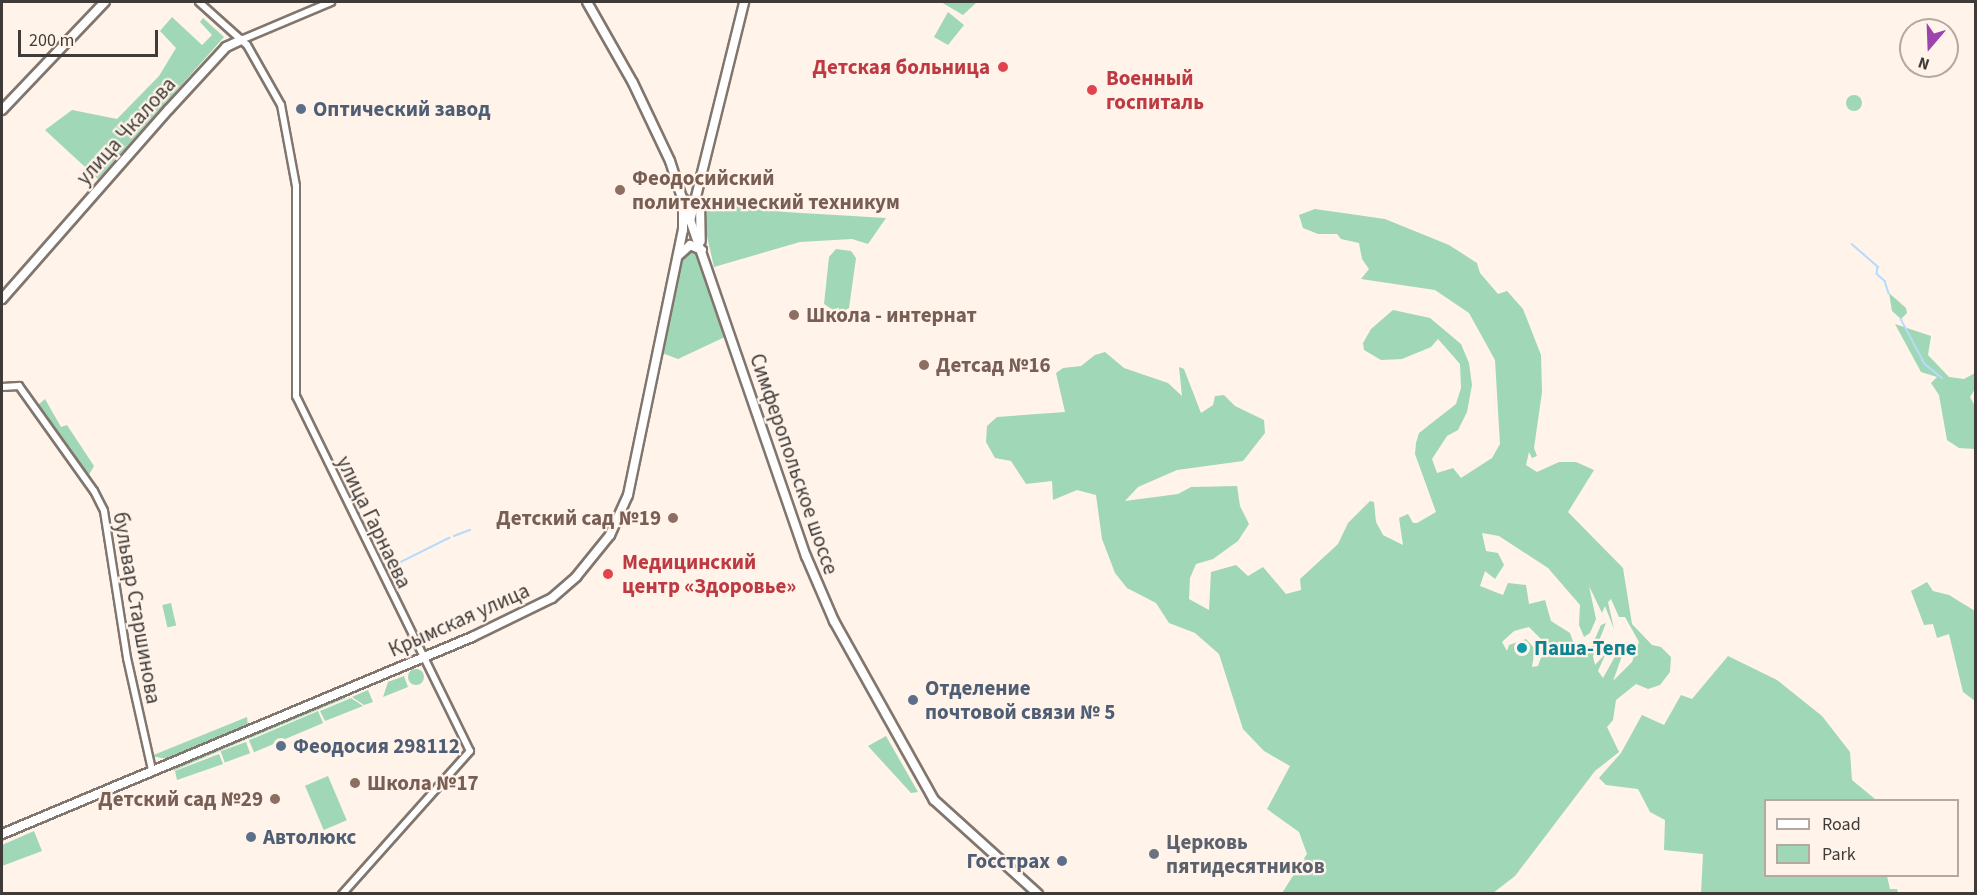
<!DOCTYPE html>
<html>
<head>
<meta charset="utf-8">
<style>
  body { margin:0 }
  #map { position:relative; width:1977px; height:895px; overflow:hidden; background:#fff3ea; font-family:"Source Sans 3",sans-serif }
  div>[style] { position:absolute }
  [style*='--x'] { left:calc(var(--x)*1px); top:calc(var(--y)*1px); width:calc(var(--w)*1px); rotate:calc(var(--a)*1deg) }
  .green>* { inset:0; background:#a0d7b6; transform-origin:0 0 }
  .round { border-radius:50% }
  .stream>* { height:1.5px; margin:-0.75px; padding:0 0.75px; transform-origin:0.75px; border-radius:0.75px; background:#b6dbfc }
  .roads { filter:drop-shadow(2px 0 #80766e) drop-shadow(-2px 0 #80766e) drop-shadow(0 2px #80766e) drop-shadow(0 -2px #80766e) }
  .tertiary>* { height:6px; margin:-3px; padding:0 3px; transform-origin:3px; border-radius:3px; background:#fff }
  .secondary>* { height:8px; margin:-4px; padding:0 4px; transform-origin:4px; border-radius:4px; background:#fff }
  .dots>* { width:16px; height:16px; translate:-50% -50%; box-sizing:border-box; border:3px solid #fff3ea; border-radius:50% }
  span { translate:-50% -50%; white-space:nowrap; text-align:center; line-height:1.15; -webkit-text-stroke:4.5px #fff3ea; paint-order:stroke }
  .health-label { font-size:21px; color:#be3a42; font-weight:700 }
  .right { translate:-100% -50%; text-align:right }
  .left { translate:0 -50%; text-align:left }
  .service-label { font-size:21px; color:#4e5e75; font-weight:700 }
  .street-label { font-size:21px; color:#3f3b38 }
  .education-label { font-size:21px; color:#785e54; font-weight:700 }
  .culture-label { font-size:21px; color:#0d838f; font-weight:700 }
  .worship-label { font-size:21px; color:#5b616d; font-weight:700 }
  .frame { position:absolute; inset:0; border:3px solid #3f3b38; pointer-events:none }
  .legend { position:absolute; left:1764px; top:799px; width:195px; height:78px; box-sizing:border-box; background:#fff3ea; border:2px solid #b2a9a3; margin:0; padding:8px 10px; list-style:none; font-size:18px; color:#3f3b38 }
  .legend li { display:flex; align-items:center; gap:12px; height:30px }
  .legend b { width:30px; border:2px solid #b2a9a3 }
  .north { position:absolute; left:1899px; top:18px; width:60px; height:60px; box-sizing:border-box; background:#fff3ea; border:2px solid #b2a9a3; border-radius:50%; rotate:199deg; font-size:16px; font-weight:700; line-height:24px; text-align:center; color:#3f3b38 }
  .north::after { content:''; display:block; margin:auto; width:21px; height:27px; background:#9c43af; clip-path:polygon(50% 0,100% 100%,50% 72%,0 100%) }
  .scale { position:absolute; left:18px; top:30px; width:140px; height:27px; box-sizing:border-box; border:3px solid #3f3b38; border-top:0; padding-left:8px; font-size:18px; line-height:21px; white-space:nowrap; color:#3f3b38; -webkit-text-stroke:4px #fff3ea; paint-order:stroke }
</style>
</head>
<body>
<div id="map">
  <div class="green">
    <i style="clip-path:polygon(941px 2px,977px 2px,963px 15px)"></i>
    <i style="clip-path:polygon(948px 12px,964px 25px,948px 45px,934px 37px)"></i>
    <i style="clip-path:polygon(172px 17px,202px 45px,212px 35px,200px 22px,203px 18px,224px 37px,98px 179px,45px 130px,72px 110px,117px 119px,159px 76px,176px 48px,160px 31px)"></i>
    <i class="round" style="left:1846px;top:95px;width:16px;height:16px"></i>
    <i style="clip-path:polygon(705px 197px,785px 212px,886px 218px,868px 244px,852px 239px,800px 242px,714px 267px,703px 219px)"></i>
    <i style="clip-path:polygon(evenodd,1315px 209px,1385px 219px,1449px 245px,1477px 263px,1480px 273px,1498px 294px,1507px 291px,1523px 309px,1541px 355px,1542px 392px,1534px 448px,1537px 456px,1532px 458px,1529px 452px,1526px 465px,1537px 472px,1559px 462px,1576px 462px,1594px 470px,1568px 512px,1623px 568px,1632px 624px,1652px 645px,1661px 647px,1671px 657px,1670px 672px,1660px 685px,1648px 689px,1636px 684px,1616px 700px,1613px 720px,1607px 727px,1619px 752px,1595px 771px,1515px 876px,1493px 893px,1282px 893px,1307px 854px,1299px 832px,1267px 809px,1290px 766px,1264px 751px,1243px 729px,1219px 654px,1195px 633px,1169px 623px,1156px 603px,1127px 588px,1115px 573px,1102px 539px,1096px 495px,1077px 490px,1053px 500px,1052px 481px,1026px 484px,1011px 461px,995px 458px,986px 442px,987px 426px,997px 417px,1065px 412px,1056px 373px,1063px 368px,1081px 366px,1095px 355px,1105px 352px,1124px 368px,1168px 383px,1182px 396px,1179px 367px,1184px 369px,1201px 413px,1213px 405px,1215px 396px,1224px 395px,1235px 406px,1264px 420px,1265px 433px,1243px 461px,1177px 470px,1138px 487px,1125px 501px,1178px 494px,1191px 487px,1237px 486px,1240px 506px,1249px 524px,1238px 541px,1213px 559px,1196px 564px,1190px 578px,1189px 599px,1209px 610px,1211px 572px,1236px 565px,1248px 576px,1263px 567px,1286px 594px,1301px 590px,1300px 579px,1338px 544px,1348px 523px,1370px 501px,1374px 502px,1376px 522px,1383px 535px,1403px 545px,1399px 518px,1408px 514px,1413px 523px,1417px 523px,1436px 512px,1415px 454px,1416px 443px,1419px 433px,1456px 404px,1461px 388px,1460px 364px,1438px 339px,1431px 347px,1402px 359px,1381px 360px,1364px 350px,1363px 343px,1371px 329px,1393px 310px,1430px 318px,1461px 344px,1469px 363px,1472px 385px,1467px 412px,1458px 430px,1447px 436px,1432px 459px,1437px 473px,1453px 468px,1461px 478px,1492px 458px,1500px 444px,1495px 360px,1469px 313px,1435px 290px,1361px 279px,1369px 269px,1362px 259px,1359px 243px,1341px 239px,1337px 234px,1318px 234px,1303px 228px,1299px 215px,1315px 209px,1482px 533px,1499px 536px,1548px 568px,1580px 605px,1579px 625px,1584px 637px,1590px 633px,1596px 619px,1589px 586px,1602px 613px,1605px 606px,1614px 629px,1608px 602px,1611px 599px,1619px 617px,1625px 617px,1639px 642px,1632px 662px,1613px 681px,1627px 642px,1622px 644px,1603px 678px,1598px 671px,1606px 653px,1595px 665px,1593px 656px,1606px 623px,1601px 625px,1591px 648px,1576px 650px,1570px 633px,1551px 621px,1545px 600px,1529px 604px,1526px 585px,1508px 583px,1503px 595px,1480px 586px,1485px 571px,1495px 579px,1504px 565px,1498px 553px,1486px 551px,1482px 533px,1315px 209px,1529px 627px,1540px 638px,1544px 649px,1538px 666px,1532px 667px,1535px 649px,1526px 639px,1509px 645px,1507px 651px,1502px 642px,1514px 631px,1529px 627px)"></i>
    <i style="clip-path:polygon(692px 249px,697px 251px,727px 336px,678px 359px,662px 353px,679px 266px,683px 254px)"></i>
    <i style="clip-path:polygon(836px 249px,851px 251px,856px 258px,849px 308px,839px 314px,824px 304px,829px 257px)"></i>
    <i style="clip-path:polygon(1889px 293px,1906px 308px,1907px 313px,1901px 319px,1892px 311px)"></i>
    <i style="clip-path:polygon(1895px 324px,1931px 336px,1928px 355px,1949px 377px,1964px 379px,1975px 373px,1975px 389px,1970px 397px,1975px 406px,1975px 449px,1959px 448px,1947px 440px,1939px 395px,1931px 383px,1937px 377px,1921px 372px)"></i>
    <i style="clip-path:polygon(45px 399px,61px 427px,67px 425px,94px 466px,87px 478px,38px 405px)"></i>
    <i style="clip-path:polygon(1927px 582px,1933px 591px,1949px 595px,1975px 611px,1975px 701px,1963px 692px,1949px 634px,1937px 638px,1933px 624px,1924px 625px,1911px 591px)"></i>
    <i style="left:171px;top:603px;width:23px;height:9px;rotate:77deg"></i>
    <i style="clip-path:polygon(1728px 656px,1777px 680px,1822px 716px,1850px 752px,1852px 780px,1875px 799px,1766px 800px,1766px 876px,1887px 876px,1890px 889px,1897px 889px,1898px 893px,1701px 893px,1703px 854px,1664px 850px,1665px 820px,1650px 812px,1638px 789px,1606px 785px,1599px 778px,1621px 753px,1642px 715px,1664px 725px,1681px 695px,1692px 699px)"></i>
    <i class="round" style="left:408px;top:669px;width:16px;height:16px"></i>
    <i style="clip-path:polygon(404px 676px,408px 687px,383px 697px,388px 682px)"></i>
    <i style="clip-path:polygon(368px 690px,373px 702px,364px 705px,352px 697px)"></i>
    <i style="clip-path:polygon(340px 695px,346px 698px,248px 739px,248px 734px)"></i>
    <i style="clip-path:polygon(351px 698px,363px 706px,325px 721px,320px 711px)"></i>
    <i style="left:318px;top:711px;width:13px;height:75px;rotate:67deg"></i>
    <i style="clip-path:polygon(247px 717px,248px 726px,168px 759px,151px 756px)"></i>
    <i style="clip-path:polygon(886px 736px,918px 792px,911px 793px,868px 746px)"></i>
    <i style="clip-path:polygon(242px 737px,245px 740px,173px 771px,176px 765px)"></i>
    <i style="left:246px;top:742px;width:12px;height:27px;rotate:70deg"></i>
    <i style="clip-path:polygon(219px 754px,223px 764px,177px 780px,175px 771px)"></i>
    <i style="left:328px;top:776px;width:48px;height:25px;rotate:67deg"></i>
    <i style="clip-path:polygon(34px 831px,42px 851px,2px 866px,2px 845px)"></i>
  </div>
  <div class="stream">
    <i style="--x:1852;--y:244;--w:35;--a:41"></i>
    <i style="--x:1878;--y:267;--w:7;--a:98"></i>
    <i style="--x:1877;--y:274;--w:11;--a:41"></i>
    <i style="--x:1885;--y:281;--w:13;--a:72"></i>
    <i style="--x:1901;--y:319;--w:51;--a:61.9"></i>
    <i style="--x:1925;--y:364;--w:22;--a:39"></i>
    <i style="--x:454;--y:536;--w:17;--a:-21"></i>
    <i style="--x:385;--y:570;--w:72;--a:-26.6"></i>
  </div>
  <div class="roads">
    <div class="tertiary">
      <i style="--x:199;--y:2;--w:64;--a:41.9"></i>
      <i style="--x:247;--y:45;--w:69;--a:60.5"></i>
      <i style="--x:281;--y:105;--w:82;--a:79.5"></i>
      <i style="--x:296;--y:186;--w:210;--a:90"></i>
      <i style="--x:296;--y:396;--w:395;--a:63.9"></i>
      <i style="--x:470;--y:751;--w:192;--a:131.8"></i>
      <i style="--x:241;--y:40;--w:98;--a:-22.9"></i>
      <i style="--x:2;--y:387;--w:17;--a:-3"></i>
      <i style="--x:19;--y:386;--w:129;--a:54.5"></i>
      <i style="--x:94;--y:491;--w:22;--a:63"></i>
      <i style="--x:104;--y:511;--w:149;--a:81.1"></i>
      <i style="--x:127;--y:658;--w:115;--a:77.4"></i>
    </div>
    <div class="secondary">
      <i style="--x:587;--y:2;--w:93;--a:60.4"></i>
      <i style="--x:633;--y:83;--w:86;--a:64.6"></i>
      <i style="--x:670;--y:161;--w:39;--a:72"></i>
      <i style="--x:682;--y:198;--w:11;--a:38"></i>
      <i style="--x:691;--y:205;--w:8;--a:-45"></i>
      <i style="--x:2;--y:110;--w:149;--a:-46.4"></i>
      <i style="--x:700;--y:202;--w:39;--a:89"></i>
      <i style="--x:686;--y:208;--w:368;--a:71"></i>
      <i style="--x:806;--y:556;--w:71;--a:66.7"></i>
      <i style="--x:834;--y:621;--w:205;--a:60.8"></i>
      <i style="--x:934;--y:800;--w:140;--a:42.1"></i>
      <i style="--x:690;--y:221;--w:226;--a:-76.1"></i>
      <i style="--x:679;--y:255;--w:15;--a:-42"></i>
      <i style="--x:690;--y:245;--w:13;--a:23"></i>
      <i style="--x:2;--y:299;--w:253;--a:-48.7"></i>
      <i style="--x:169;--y:109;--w:84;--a:-47.4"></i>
      <i style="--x:226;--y:47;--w:17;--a:-25"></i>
      <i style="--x:2;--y:834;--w:510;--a:-22.74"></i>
      <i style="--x:472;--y:637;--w:89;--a:-26"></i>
      <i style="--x:552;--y:598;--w:32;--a:-41"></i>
      <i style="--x:576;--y:577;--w:54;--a:-51"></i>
      <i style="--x:610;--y:535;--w:44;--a:-65.8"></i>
      <i style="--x:628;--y:495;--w:271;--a:-78.3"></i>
      <i style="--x:683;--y:230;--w:29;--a:-90"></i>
    </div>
  </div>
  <div class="dots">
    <i style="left:1003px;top:67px;background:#e0444e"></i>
    <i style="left:1092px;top:90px;background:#e0444e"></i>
    <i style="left:301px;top:109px;background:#5c6f8a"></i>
    <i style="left:620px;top:190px;background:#8d6e63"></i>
    <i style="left:794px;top:315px;background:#8d6e63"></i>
    <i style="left:924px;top:365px;background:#8d6e63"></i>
    <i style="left:673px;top:518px;background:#8d6e63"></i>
    <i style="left:608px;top:574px;background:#e0444e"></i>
    <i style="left:1522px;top:648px;background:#0f9aa8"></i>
    <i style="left:913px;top:700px;background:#5c6f8a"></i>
    <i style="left:281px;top:746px;background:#5c6f8a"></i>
    <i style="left:355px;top:783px;background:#8d6e63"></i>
    <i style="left:275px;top:799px;background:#8d6e63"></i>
    <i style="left:251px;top:837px;background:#5c6f8a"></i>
    <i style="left:1154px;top:854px;background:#6b7280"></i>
    <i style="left:1062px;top:861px;background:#5c6f8a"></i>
  </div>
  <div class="health-label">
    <span class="right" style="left:990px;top:67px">Детская больница</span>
    <span class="left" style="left:1106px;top:90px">Военный<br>госпиталь</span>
    <span class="left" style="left:622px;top:574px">Медицинский<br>центр «Здоровье»</span>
  </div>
  <div class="service-label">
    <span class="left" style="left:313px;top:109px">Оптический завод</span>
    <span class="left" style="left:925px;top:700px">Отделение<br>почтовой связи № 5</span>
    <span class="left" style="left:293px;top:746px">Феодосия 298112</span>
    <span class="left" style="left:263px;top:837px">Автолюкс</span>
    <span class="right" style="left:1050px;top:861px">Госстрах</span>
  </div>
  <div class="street-label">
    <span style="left:126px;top:131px;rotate:-48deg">улица Чкалова</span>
    <span style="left:794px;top:464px;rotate:71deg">Симферопольское шоссе</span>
    <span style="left:374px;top:522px;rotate:64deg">улица Гарнаева</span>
    <span style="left:137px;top:608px;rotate:80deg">бульвар Старшинова</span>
    <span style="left:459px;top:620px;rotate:-24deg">Крымская улица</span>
  </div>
  <div class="education-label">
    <span class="left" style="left:632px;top:190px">Феодосийский<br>политехнический техникум</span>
    <span class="left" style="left:806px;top:315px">Школа - интернат</span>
    <span class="left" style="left:936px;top:365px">Детсад №16</span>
    <span class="right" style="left:661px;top:518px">Детский сад №19</span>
    <span class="left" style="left:367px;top:783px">Школа №17</span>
    <span class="right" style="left:263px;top:799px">Детский сад №29</span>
  </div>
  <div class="culture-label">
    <span class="left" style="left:1534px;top:648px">Паша-Тепе</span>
  </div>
  <div class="worship-label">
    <span class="left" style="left:1166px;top:854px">Церковь<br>пятидесятников</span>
  </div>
  <div class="frame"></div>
  <ul class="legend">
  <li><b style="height:8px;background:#fff"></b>Road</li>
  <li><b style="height:16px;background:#a0d7b6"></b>Park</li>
  </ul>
  <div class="north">N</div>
  <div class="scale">200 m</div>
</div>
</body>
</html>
